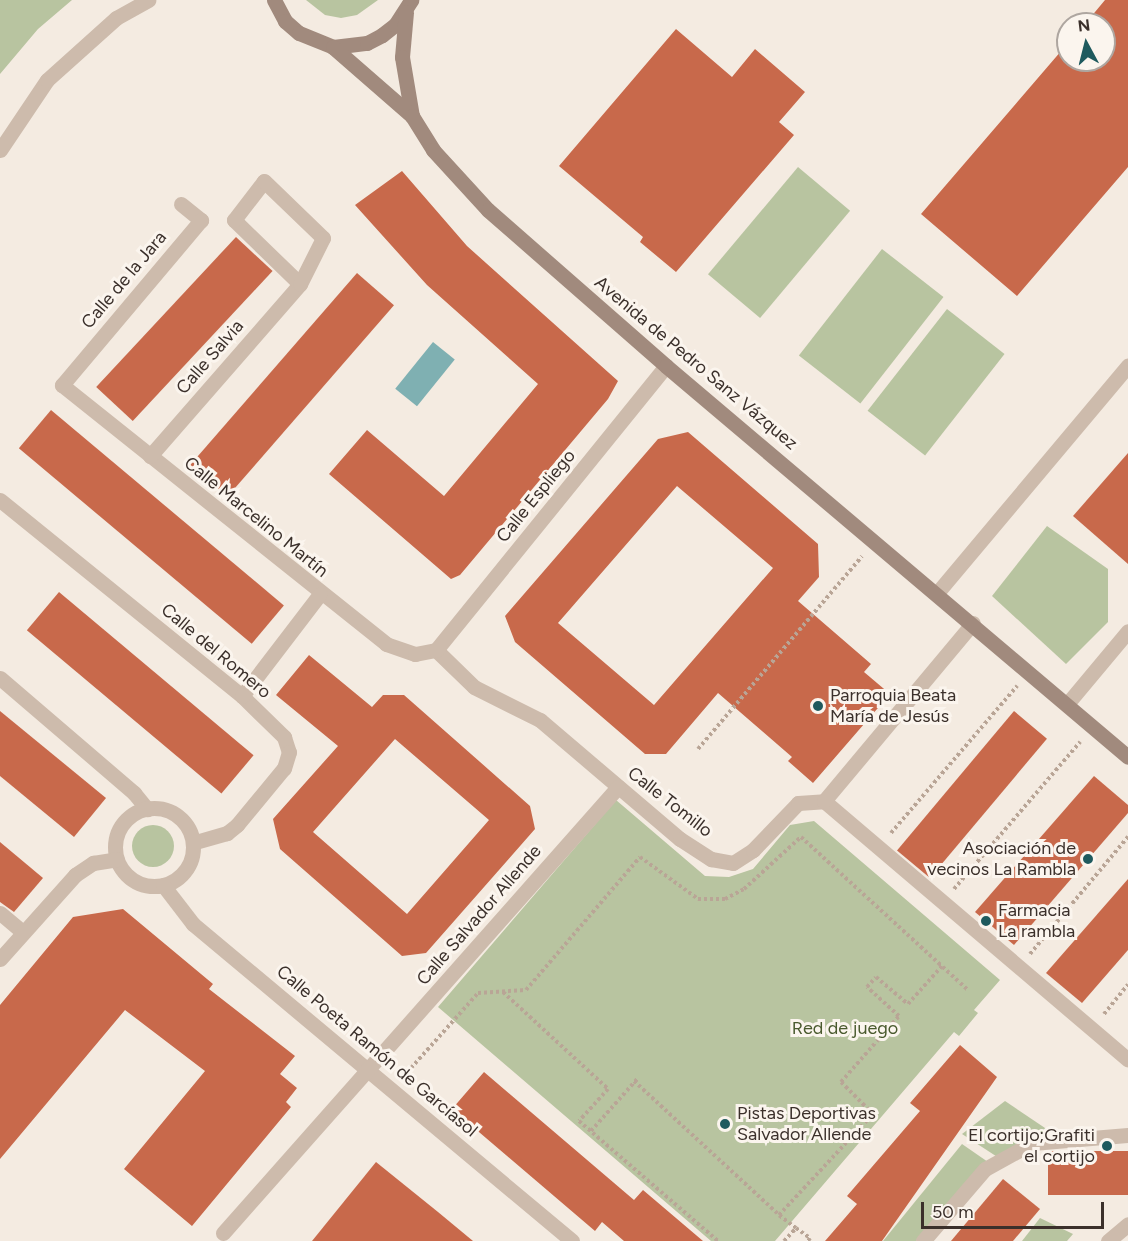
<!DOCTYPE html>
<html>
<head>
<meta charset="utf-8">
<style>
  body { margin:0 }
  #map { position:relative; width:1128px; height:1241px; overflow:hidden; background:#f4ebe1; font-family:Figtree,sans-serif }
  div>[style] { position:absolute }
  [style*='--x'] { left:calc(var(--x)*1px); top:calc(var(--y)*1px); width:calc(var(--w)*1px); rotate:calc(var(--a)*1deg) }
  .green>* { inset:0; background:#b8c4a0; transform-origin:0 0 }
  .round { border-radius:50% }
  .water>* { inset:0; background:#7fb0b2; transform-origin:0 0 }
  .building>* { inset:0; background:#c8694b; transform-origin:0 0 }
  .path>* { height:4px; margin-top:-2px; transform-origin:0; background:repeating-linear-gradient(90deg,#b9a596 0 3px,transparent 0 6px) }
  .street>* { height:15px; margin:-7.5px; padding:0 7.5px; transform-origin:7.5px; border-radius:7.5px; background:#cdbbac }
  .street>.ring { margin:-7.5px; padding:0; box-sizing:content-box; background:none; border:15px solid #cdbbac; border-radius:50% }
  .secondary>* { height:15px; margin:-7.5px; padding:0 7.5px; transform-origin:7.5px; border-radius:7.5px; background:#a18a7d }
  .dots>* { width:16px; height:16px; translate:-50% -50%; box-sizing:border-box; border:3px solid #fbf5ee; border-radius:50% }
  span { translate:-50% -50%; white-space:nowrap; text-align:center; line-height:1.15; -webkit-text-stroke:6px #fbf5ee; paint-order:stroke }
  .street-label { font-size:18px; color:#3b302b }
  .poi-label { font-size:18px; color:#3b302b }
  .left { translate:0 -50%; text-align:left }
  .right { translate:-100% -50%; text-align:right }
  .park-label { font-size:18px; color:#4a5a2e }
  .north { position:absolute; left:1056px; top:12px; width:60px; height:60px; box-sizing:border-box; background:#fbf5ee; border:2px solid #aea6a0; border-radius:50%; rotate:353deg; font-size:16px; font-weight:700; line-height:24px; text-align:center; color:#3b302b }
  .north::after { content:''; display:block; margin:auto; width:21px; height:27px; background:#1f5a5e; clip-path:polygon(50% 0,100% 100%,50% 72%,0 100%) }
  .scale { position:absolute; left:921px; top:1202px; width:183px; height:27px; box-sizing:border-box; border:3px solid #3b302b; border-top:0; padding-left:8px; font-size:18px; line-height:21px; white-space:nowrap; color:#3b302b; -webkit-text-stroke:4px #fbf5ee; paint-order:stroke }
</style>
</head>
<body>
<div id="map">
  <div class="green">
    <i style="clip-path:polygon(0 0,72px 0,38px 29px,0 74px)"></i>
    <i style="clip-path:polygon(306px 0,378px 0,357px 15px,341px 18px,325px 15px)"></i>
    <i style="left:798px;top:167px;width:68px;height:140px;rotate:40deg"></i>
    <i style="left:882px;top:249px;width:78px;height:135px;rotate:38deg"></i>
    <i style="left:947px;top:309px;width:73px;height:129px;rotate:38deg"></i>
    <i style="clip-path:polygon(1047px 526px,1108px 569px,1108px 622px,1066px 664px,992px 596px)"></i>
    <i style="clip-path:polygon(616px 800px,705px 876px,729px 877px,753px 869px,790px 825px,814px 821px,1000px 980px,974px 1010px,978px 1013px,959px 1036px,954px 1032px,775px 1241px,711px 1241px,438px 1007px)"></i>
    <i class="round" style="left:132px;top:825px;width:42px;height:42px"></i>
    <i style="clip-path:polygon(1005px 1101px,1048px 1130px,1002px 1160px,962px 1134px)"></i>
    <i style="clip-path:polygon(962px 1144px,988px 1162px,916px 1241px,883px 1241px)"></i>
    <i style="clip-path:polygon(1040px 1218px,1073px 1234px,1067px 1241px,1022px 1241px)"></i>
  </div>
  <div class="water">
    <i style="left:433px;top:342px;width:28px;height:60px;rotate:39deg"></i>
  </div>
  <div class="building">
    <i style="clip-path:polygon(1105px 0,1128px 0,1128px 167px,1017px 296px,921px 214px,1068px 43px,1068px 60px,1104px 60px,1104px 24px,1085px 24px)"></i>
    <i style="clip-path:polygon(676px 29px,732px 77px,755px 49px,805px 92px,779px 122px,794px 135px,676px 272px,640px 242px,643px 237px,559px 166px)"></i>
    <i style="clip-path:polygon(402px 171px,467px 246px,618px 381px,608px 399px,460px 575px,451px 579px,329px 474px,367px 430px,444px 496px,538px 384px,427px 285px,355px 205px)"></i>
    <i style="left:236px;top:237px;width:50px;height:205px;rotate:43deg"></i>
    <i style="left:357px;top:273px;width:49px;height:254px;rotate:41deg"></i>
    <i style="left:51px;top:410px;width:304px;height:50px;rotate:40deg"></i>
    <i style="clip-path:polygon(evenodd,688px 432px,818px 544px,819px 577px,798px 601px,871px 664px,864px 672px,890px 694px,813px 783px,788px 761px,792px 757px,718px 693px,666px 754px,645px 754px,515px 642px,505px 616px,658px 439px,688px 432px,677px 486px,773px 568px,654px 705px,558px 623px,677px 486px)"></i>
    <i style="clip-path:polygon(1128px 453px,1128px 564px,1073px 516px)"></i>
    <i style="left:59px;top:592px;width:254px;height:50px;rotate:40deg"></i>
    <i style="clip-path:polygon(evenodd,309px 655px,372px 707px,383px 695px,404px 695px,530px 806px,535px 829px,426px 953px,402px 956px,280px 849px,273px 819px,338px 746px,276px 695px,309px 655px,395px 739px,489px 820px,407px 914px,313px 832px,395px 739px)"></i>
    <i style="clip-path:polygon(0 711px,106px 798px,74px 837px,0 776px)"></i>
    <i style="left:1014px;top:711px;width:43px;height:182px;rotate:40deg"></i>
    <i style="clip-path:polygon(1094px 776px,1128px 805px,1128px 813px,1014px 945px,975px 912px)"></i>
    <i style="clip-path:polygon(0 842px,43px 878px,14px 912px,0 902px)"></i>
    <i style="clip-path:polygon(1128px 879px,1128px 950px,1082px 1003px,1046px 973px)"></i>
    <i style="clip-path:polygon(123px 909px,213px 984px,209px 989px,295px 1056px,280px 1074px,297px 1088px,286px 1102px,291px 1107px,192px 1226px,124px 1169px,205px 1071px,125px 1010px,0 1159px,0 1005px,73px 917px)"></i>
    <i style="clip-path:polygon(960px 1045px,997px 1077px,882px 1241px,825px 1241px,857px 1204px,847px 1196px,920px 1111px,910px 1103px)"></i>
    <i style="clip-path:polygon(484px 1072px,634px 1200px,643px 1190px,703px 1241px,624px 1241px,602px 1222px,595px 1231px,452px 1109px)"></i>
    <i style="left:1128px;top:1151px;width:44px;height:80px;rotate:90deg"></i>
    <i style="clip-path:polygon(376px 1162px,438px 1212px,473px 1241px,312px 1241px)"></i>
    <i style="clip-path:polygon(1003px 1179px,1040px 1209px,1013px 1241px,951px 1241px)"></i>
  </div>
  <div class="path">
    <i style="--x:698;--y:749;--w:253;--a:-49.6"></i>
    <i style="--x:891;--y:833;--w:194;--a:-49.4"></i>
    <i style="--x:954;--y:889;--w:194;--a:-49.4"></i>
    <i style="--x:1030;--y:954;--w:153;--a:-50.1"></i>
    <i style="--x:503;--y:992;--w:143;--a:42.7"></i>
    <i style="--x:608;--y:1089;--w:43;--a:132.2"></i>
    <i style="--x:579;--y:1121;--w:184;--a:40.8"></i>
    <i style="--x:1104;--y:1014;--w:38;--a:-51"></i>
    <i style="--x:403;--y:1077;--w:113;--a:-48.2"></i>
    <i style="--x:478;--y:993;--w:48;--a:-3.6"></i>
    <i style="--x:526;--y:990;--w:175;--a:-49.4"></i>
    <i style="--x:640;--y:857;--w:72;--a:35.9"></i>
    <i style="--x:698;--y:899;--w:27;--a:0"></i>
    <i style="--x:725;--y:899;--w:21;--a:-28"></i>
    <i style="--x:744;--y:889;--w:77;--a:-42.4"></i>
    <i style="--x:801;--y:837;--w:226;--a:42.5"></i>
    <i style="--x:634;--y:1081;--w:197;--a:42.7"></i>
    <i style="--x:591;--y:1131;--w:71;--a:-48.4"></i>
    <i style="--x:796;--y:1228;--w:17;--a:36"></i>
    <i style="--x:810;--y:1238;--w:4;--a:124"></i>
    <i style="--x:784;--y:1241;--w:18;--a:-47"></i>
    <i style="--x:796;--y:1228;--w:21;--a:-143"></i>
    <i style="--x:779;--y:1215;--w:138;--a:-47.1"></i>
    <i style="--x:873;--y:1114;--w:45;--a:-135"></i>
    <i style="--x:841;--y:1082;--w:88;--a:-48.7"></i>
    <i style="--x:899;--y:1016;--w:43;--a:-137.8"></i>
    <i style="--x:867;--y:987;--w:13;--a:-48"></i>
    <i style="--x:876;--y:977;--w:42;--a:40.2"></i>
    <i style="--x:908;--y:1004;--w:51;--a:-48.2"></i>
  </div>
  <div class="street">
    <i style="--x:0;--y:150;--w:84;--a:-56.1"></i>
    <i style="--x:47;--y:80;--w:93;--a:-41.9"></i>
    <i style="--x:116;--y:18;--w:37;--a:-29"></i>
    <i style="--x:181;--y:204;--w:26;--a:39"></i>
    <i style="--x:201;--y:220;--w:216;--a:130.1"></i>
    <i style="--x:62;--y:385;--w:415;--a:38.6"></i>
    <i style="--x:386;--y:644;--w:31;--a:19"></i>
    <i style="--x:415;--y:654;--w:21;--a:-11"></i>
    <i style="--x:150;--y:456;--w:228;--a:-48.9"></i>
    <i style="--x:300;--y:284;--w:92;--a:-135.9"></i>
    <i style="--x:234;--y:220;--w:49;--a:-52.4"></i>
    <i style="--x:264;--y:181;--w:82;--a:44"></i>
    <i style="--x:323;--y:238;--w:51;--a:116.6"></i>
    <i style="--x:0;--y:500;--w:311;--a:39"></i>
    <i style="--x:242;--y:696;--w:59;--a:44.3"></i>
    <i style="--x:284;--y:737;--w:16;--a:72"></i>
    <i style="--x:289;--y:752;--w:17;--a:107"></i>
    <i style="--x:284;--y:768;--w:74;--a:129.5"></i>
    <i style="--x:237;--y:825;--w:13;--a:141"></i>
    <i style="--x:227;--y:833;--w:35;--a:164"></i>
    <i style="--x:937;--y:593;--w:297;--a:-50"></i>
    <i style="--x:436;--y:650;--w:53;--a:44.2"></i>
    <i style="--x:474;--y:687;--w:74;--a:26.6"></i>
    <i style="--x:540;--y:720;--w:184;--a:40.4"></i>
    <i style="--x:680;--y:839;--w:37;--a:33"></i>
    <i style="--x:711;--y:859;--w:22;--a:10"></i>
    <i style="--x:733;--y:863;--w:24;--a:-33"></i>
    <i style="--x:753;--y:850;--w:65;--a:-46.2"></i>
    <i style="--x:798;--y:803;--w:26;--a:-4"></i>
    <i style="--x:824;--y:801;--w:399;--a:40.4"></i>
    <i style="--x:436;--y:650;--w:365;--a:-51"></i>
    <i style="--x:0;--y:678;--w:177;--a:40.6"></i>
    <i style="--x:134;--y:793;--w:21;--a:51"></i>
    <i style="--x:242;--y:696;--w:128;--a:-52.6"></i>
    <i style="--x:1067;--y:704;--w:95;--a:-50.1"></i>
    <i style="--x:824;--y:801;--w:232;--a:-50.1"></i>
    <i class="ring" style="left:115px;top:808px;width:63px;height:63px"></i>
    <i style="--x:163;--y:885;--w:49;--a:52.4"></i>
    <i style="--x:193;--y:924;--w:494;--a:39.9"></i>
    <i style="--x:0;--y:913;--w:30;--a:40"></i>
    <i style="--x:0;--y:959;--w:113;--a:-48.2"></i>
    <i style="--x:75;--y:875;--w:22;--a:-34"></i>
    <i style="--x:93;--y:863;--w:24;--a:-9"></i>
    <i style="--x:223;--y:1233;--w:596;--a:-48.47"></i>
    <i style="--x:923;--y:1241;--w:95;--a:-49.3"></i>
    <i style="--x:985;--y:1169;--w:54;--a:-29"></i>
    <i style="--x:1032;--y:1143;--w:96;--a:-4.8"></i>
    <i style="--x:1108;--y:1241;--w:26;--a:-40"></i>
  </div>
  <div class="secondary">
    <i style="--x:274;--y:0;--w:24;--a:62"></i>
    <i style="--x:285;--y:21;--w:18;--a:41"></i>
    <i style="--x:299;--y:33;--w:37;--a:22"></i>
    <i style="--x:333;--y:47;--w:34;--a:-7"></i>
    <i style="--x:367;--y:43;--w:17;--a:-28"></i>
    <i style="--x:382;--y:35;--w:16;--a:-38"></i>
    <i style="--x:395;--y:25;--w:30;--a:-57"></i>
    <i style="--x:406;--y:12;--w:45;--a:95.1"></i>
    <i style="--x:402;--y:57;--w:60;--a:80.4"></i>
    <i style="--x:333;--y:47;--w:105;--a:41.1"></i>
    <i style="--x:412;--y:116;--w:40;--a:58"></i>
    <i style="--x:433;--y:150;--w:81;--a:47.5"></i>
    <i style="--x:488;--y:210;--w:237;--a:41.2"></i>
    <i style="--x:666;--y:366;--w:605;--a:40.24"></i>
  </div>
  <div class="dots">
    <i style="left:818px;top:706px;background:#1f5a5e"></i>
    <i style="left:1088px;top:859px;background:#1f5a5e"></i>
    <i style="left:986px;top:921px;background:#1f5a5e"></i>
    <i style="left:725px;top:1124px;background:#1f5a5e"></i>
    <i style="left:1107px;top:1146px;background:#1f5a5e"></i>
  </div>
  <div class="street-label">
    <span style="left:124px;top:280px;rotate:-50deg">Calle de la Jara</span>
    <span style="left:210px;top:357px;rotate:-49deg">Calle Salvia</span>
    <span style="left:696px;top:363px;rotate:40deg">Avenida de Pedro Sanz Vázquez</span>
    <span style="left:536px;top:496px;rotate:-51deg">Calle Espliego</span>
    <span style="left:256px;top:517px;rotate:39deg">Calle Marcelino Martín</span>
    <span style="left:216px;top:651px;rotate:40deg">Calle del Romero</span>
    <span style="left:670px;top:802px;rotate:38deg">Calle Tomillo</span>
    <span style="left:479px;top:915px;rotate:-49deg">Calle Salvador Allende</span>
    <span style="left:377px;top:1051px;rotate:40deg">Calle Poeta Ramón de Garcíasol</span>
  </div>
  <div class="poi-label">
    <span class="left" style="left:830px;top:706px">Parroquia Beata<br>María de Jesús</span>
    <span class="right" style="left:1076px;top:859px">Asociación de<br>vecinos La Rambla</span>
    <span class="left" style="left:998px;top:921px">Farmacia<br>La rambla</span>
    <span class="left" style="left:737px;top:1124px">Pistas Deportivas<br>Salvador Allende</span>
    <span class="right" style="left:1095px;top:1146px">El cortijo;Grafiti<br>el cortijo</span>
  </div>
  <div class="park-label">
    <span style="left:845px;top:1028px">Red de juego</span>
  </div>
  <div class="north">N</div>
  <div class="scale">50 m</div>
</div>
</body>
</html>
